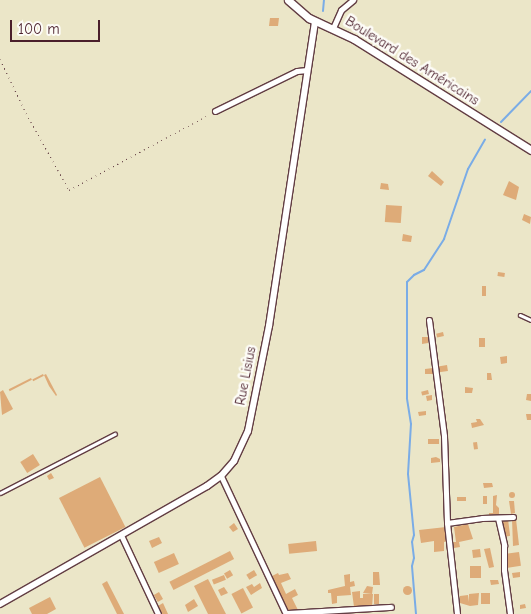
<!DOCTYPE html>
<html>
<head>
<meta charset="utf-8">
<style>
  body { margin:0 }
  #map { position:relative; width:531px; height:614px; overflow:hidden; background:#ebe6c8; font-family:"Comic Neue",sans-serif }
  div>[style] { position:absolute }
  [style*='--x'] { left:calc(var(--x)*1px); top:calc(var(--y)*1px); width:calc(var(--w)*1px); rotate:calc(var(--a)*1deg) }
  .stream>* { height:2px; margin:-1px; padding:0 1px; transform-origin:1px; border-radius:1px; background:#7aace6 }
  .building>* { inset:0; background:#deab78; transform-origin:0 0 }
  .round { border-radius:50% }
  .path>* { height:1px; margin-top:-0.5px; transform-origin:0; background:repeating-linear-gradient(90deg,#623d43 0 1px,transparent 0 5px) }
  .roads { filter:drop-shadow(1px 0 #623d43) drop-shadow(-1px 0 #623d43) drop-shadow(0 1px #623d43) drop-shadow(0 -1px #623d43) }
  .service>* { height:2.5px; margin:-1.25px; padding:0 1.25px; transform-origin:1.25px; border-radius:1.25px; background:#fff }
  .minor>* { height:5px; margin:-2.5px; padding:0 2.5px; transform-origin:2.5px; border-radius:2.5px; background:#fff }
  .tertiary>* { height:6px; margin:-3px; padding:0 3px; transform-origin:3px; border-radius:3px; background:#fff }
  .secondary>* { height:7px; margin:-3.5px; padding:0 3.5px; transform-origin:3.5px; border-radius:3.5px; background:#fff }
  span { translate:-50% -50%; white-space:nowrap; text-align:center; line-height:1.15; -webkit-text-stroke:5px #fdfcf7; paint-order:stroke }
  .street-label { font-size:14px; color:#4a1f2b }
  .scale { position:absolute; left:10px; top:20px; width:90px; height:22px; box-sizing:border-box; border:2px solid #4a1f2b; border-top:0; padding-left:6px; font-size:15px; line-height:18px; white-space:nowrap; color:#4a1f2b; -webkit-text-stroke:4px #fdfcf7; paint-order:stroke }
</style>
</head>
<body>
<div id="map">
  <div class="stream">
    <i style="--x:323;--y:11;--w:11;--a:-85"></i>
    <i style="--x:501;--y:122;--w:43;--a:-45.9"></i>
    <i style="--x:416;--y:614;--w:48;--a:-94.8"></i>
    <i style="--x:412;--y:566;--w:8;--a:-76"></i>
    <i style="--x:414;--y:558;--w:16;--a:-97"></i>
    <i style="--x:412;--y:542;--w:7;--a:-74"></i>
    <i style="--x:414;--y:535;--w:61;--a:-95.6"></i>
    <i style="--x:408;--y:474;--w:50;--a:-86.6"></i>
    <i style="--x:411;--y:424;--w:26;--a:-99"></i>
    <i style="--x:407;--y:398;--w:116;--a:-90"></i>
    <i style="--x:407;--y:282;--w:10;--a:-45"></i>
    <i style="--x:414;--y:275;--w:11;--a:-27"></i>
    <i style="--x:424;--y:270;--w:37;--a:-57"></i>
    <i style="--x:444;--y:239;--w:74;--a:-71.1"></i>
    <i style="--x:468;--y:169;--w:34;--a:-60"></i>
  </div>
  <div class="building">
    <i style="clip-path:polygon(270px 18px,279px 18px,278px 26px,269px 26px)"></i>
    <i style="clip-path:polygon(432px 171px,444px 182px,441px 186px,428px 176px)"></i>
    <i style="clip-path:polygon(509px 181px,519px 187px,516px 200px,503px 195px)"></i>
    <i style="clip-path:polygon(381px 183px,388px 184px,389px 190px,380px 189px)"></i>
    <i style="left:386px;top:205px;width:16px;height:17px;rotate:4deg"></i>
    <i style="clip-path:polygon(524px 214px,531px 217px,530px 224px,522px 220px)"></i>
    <i style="clip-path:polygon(403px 234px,412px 236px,411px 242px,402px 241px)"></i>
    <i style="left:498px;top:272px;width:7px;height:4px;rotate:8deg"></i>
    <i style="left:482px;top:286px;width:4px;height:10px"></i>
    <i style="left:443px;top:332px;width:4px;height:7px;rotate:76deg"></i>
    <i style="clip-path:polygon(422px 337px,428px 337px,428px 343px,422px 344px)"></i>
    <i style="left:479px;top:338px;width:6px;height:9px"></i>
    <i style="clip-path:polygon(507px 356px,507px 363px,501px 364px,500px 357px)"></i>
    <i style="left:447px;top:365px;width:6px;height:9px;rotate:81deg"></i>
    <i style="clip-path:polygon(433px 368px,434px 374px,425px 374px,425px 369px)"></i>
    <i style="clip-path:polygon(487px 373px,491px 373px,492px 380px,487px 380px)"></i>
    <i style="left:43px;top:374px;width:2px;height:12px;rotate:63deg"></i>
    <i style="clip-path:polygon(46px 374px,57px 395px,56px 396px,49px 386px,44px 375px)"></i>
    <i style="left:31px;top:378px;width:2px;height:25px;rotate:63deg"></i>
    <i style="clip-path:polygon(465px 387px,473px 388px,472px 393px,465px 393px)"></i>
    <i style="clip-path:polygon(3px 390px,13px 409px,2px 415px,0 392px)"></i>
    <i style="left:428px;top:390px;width:4px;height:7px;rotate:76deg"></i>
    <i style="clip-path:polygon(527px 394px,531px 394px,531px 401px,526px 400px)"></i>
    <i style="clip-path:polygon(432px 395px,432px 400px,427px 401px,426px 396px)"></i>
    <i style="clip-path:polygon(426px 411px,426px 415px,419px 416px,418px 412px)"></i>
    <i style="clip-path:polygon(526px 414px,531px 414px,531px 420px,527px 420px)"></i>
    <i style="clip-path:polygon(476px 419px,480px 419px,484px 425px,472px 428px,471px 423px,477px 422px)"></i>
    <i style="left:439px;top:439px;width:5px;height:11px;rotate:90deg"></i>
    <i style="left:477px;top:442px;width:7px;height:4px;rotate:82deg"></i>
    <i style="left:33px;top:454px;width:13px;height:15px;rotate:58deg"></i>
    <i style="clip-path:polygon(436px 457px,440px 459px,440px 462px,431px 463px,431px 458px)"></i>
    <i style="clip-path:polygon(51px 473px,54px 478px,49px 480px,47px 476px)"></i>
    <i style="left:100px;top:477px;width:56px;height:46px;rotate:63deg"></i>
    <i style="clip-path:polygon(483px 483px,492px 483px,493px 487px,484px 488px)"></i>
    <i class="round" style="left:509px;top:492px;width:6px;height:6px"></i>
    <i style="clip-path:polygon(497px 495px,496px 505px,499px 508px,499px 516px,489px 517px,489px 513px,493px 513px,493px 496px)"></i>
    <i style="left:483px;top:496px;width:4px;height:8px"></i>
    <i style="left:466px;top:497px;width:4px;height:9px;rotate:90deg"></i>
    <i style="clip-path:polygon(509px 501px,514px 501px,515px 513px,511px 514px)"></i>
    <i style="left:508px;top:519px;width:17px;height:7px;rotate:83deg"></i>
    <i style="clip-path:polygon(512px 519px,516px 519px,519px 545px,513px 546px)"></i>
    <i style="clip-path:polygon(234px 523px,238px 529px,233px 532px,229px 527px)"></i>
    <i style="clip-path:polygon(468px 524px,473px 539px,459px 542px,460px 547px,454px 548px,453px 542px,456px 542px,454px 527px)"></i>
    <i style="clip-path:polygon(446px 527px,448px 541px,444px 542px,444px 551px,434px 552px,434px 541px,421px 543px,419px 530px)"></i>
    <i style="clip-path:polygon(159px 537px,162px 543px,152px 548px,149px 541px)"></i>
    <i style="left:316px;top:541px;width:10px;height:28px;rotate:84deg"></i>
    <i style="clip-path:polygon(490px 548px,494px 567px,489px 568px,484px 549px)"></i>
    <i style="left:480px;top:549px;width:8px;height:8px;rotate:83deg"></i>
    <i style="left:230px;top:551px;width:9px;height:68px;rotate:63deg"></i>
    <i style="left:519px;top:552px;width:14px;height:15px;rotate:82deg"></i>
    <i style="left:174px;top:553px;width:12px;height:22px;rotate:66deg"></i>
    <i style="left:481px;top:566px;width:12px;height:11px;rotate:90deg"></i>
    <i style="left:230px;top:570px;width:6px;height:7px;rotate:59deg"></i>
    <i style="left:254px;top:570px;width:6px;height:9px;rotate:59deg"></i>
    <i style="clip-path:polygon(373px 572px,379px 572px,380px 585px,373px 585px)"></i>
    <i style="clip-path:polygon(520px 572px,520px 577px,513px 578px,512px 573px)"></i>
    <i style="clip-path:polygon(278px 573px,279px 575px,288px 573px,291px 579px,281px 583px,286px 594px,295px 589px,298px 595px,292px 598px,298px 610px,287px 611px,273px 578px,271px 579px,270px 577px)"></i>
    <i style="clip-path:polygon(350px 574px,350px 582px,354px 581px,355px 586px,350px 587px,351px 595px,337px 596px,337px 603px,332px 604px,331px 593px,328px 593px,328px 590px,345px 586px,344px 575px)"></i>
    <i style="left:224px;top:575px;width:5px;height:13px;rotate:68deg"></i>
    <i style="clip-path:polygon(208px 579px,226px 614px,208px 614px,194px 586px)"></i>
    <i style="clip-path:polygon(490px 580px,498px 580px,499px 584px,491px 585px)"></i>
    <i style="clip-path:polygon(107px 581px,124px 614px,117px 614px,102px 584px)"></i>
    <i style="clip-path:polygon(260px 583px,262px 588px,251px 595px,246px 587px,252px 584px,254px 587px)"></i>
    <i class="round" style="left:402.5px;top:585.5px;width:9px;height:9px"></i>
    <i style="clip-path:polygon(367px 586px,373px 587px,372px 594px,363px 593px)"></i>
    <i style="clip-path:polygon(224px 587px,228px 593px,221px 596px,218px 590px)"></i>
    <i style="left:243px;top:588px;width:22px;height:13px;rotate:63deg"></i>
    <i style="clip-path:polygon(360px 591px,360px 598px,363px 598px,363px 594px,373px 594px,372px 607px,354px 607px,352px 592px)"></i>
    <i style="left:159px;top:592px;width:8px;height:6px;rotate:60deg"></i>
    <i style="clip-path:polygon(479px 593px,478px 605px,470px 606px,460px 603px,460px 596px,468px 595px,469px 602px,469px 594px)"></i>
    <i style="left:481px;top:593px;width:9px;height:11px"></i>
    <i style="left:374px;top:594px;width:5px;height:10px"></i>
    <i style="clip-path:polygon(50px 597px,56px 609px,47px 614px,32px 614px,29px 608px)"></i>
    <i style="clip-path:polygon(194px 599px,198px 606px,188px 612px,185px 605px)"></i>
    <i style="clip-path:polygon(163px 603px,168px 614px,162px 614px,158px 606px)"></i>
    <i style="clip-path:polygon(525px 604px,526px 608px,520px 609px,520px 605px)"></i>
  </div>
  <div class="path">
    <i style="--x:0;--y:59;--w:60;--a:64.3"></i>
    <i style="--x:26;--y:113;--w:88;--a:60.8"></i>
    <i style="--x:69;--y:190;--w:160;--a:-28.3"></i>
  </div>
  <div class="roads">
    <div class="service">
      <i style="--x:520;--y:315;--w:12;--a:24"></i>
      <i style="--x:0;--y:493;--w:129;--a:-27.2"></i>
    </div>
    <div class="minor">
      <i style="--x:333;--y:28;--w:20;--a:-66"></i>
      <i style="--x:341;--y:10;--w:16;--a:-40"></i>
      <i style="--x:215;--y:111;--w:91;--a:-26"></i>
      <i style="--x:297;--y:71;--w:10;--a:-6"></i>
      <i style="--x:429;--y:320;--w:117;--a:82.6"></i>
      <i style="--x:444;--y:436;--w:87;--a:88"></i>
      <i style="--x:447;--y:523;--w:92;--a:83.7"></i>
      <i style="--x:221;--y:476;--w:153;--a:64.8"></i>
      <i style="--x:498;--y:518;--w:28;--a:77"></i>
      <i style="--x:504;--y:545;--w:25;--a:90"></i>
      <i style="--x:504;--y:570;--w:44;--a:82.2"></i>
      <i style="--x:447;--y:523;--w:35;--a:-8"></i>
      <i style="--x:482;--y:518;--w:31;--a:-2"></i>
      <i style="--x:121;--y:535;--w:87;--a:64.9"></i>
      <i style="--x:286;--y:613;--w:105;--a:-3.3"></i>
    </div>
    <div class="tertiary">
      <i style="--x:0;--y:604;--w:238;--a:-29.7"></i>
      <i style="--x:207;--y:486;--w:17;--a:-36"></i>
      <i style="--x:221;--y:476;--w:20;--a:-49"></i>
      <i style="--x:234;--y:461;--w:33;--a:-65"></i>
      <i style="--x:248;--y:431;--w:107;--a:-78.7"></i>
      <i style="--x:269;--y:326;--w:307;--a:-81.4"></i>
    </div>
    <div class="secondary">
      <i style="--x:288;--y:0;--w:28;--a:41"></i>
      <i style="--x:309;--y:18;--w:50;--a:25"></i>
      <i style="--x:354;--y:39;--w:209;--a:32.1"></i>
    </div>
  </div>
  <div class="street-label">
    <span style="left:412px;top:61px;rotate:32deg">Boulevard des Américains</span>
    <span style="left:246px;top:376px;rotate:-79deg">Rue Lisius</span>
  </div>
  <div class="scale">100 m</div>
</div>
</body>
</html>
